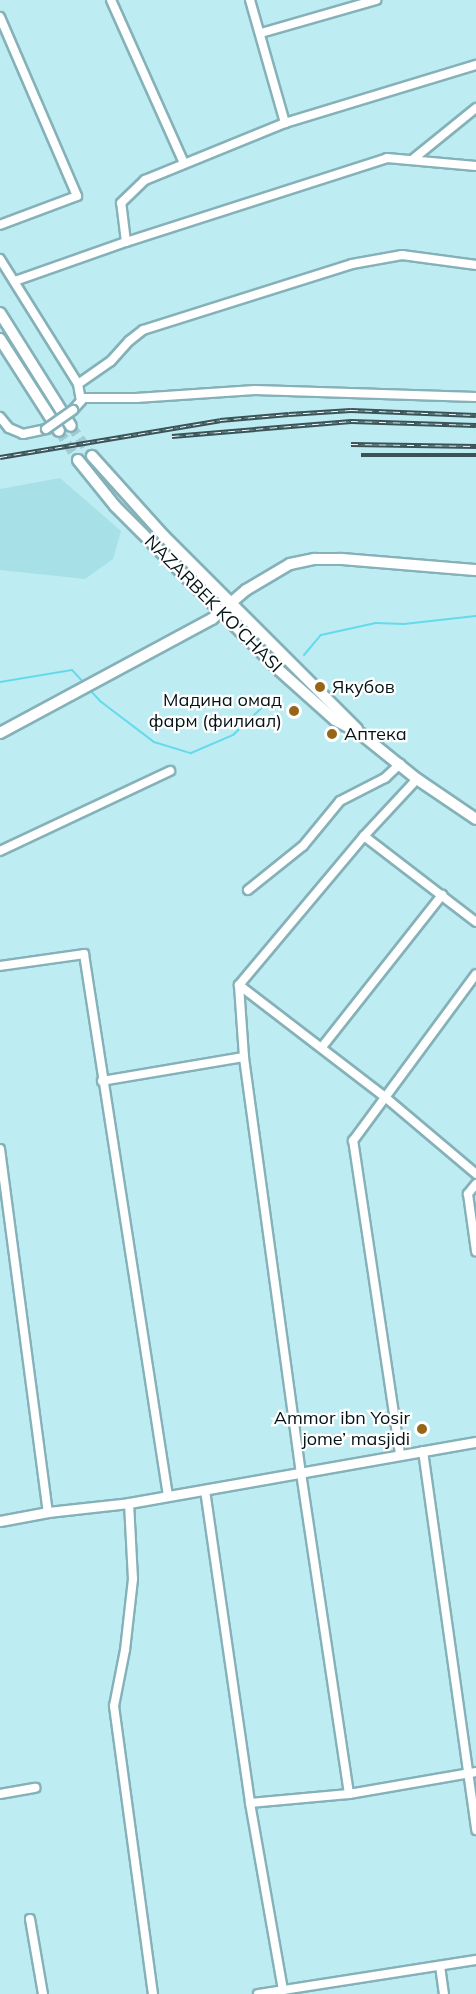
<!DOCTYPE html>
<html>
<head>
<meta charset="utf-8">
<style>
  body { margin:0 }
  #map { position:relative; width:476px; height:1994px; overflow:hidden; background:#bdecf2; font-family:Mulish,sans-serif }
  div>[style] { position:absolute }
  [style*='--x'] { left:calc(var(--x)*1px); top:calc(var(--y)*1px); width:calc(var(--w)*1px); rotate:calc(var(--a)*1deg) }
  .built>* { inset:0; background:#a8e0e8 }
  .stream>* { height:2px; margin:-1px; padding:0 1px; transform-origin:1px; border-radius:1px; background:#66daea }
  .secondary-tunnel>* { height:10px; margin-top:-5px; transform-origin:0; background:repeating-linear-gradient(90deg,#a1ccd1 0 10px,transparent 0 15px) }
  .roads { filter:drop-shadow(2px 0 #85b1b8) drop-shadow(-2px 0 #85b1b8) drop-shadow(0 2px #85b1b8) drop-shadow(0 -2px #85b1b8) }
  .minor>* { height:8px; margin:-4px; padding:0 4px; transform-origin:4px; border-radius:4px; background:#fff }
  .tertiary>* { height:9px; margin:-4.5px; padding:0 4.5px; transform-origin:4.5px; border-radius:4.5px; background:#fff }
  .secondary>* { height:10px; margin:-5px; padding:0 5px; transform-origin:5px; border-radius:5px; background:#fff }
  .rail>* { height:4.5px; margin-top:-2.25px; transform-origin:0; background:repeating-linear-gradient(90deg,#fff 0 7px,#3a5357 0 14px); box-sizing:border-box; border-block:2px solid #3a5357 }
  .bridges { filter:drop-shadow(2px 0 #85b1b8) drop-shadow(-2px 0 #85b1b8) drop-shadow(0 2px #85b1b8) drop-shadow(0 -2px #85b1b8) }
  .minor-bridge>* { height:8px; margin:-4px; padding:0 4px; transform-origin:4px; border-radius:4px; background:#fff }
  .dots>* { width:16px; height:16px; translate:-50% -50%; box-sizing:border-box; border:3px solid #fff; border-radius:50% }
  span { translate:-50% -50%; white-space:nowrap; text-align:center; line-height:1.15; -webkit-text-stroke:4.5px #fff; paint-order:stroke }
  .street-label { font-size:18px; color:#041417 }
  .poi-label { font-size:18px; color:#041417 }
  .left { translate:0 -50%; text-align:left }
  .right { translate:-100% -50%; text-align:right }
</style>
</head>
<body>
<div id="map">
  <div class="built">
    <i style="clip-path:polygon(60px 478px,121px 531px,113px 559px,85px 579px,0 570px,0 489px)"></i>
  </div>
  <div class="stream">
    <i style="--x:304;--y:655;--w:26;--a:-50"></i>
    <i style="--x:321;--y:635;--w:56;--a:-12.3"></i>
    <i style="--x:376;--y:623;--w:28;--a:2"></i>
    <i style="--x:404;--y:624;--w:72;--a:-6.3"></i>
    <i style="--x:0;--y:682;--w:73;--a:-9.5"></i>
    <i style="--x:72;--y:670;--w:19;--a:47"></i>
    <i style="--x:88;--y:688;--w:18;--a:47"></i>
    <i style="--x:100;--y:701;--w:68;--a:37.2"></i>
    <i style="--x:154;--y:742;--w:39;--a:17"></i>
    <i style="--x:191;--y:753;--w:46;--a:-23.2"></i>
    <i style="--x:233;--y:735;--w:50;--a:-43.4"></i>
  </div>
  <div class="secondary-tunnel">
    <i style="--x:71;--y:426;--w:37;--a:55"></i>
    <i style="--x:59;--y:431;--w:35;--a:57"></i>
  </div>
  <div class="roads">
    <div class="minor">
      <i style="--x:111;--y:0;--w:179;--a:65.9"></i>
      <i style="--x:250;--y:0;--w:128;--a:74.1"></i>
      <i style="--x:0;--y:17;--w:195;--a:66.7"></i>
      <i style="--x:77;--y:196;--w:82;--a:159.4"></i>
      <i style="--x:261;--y:33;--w:120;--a:-16"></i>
      <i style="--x:413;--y:159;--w:81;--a:-39"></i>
      <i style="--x:126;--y:242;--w:39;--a:-97"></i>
      <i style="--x:121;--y:203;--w:33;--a:-44"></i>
      <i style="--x:145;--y:180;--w:151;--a:-22.2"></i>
      <i style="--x:285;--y:123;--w:200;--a:-16.9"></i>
      <i style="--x:0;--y:259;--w:147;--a:58"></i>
      <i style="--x:78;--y:384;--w:17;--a:80"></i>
      <i style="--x:81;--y:401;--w:12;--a:132"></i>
      <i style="--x:15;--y:281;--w:118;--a:-19.4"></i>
      <i style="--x:126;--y:242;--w:274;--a:-17.8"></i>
      <i style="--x:387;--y:158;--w:89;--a:5.1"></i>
      <i style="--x:78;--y:384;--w:40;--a:-34.9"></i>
      <i style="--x:111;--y:361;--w:27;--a:-48"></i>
      <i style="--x:129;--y:341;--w:18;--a:-38"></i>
      <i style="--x:143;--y:330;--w:219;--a:-17.5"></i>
      <i style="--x:352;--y:264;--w:51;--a:-10.2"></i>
      <i style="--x:402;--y:255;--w:75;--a:7.7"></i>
      <i style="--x:82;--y:398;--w:54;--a:0"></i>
      <i style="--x:136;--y:398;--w:119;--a:-3.8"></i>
      <i style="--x:255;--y:390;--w:221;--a:1.8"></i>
      <i style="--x:0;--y:417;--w:14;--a:51"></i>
      <i style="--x:9;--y:428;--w:15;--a:23"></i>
      <i style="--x:23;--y:434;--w:24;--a:-12"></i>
      <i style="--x:364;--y:836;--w:141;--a:37.5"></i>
      <i style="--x:0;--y:851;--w:188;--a:-25.2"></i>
      <i style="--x:248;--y:890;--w:70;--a:-38.7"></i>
      <i style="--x:303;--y:846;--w:58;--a:-50.6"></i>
      <i style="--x:340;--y:801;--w:51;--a:-27.1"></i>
      <i style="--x:385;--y:778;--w:21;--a:-43"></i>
      <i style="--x:0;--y:966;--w:85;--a:-8.1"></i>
      <i style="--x:84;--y:954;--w:548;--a:81.19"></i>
      <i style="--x:239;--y:985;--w:184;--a:37.5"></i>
      <i style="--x:385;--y:1097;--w:119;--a:40.2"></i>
      <i style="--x:322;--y:1047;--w:194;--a:-51.7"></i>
      <i style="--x:102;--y:1081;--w:144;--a:-9.6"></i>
      <i style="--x:0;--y:1149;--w:366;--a:82.5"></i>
      <i style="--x:476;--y:1184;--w:13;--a:129"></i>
      <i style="--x:468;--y:1194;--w:58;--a:82"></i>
      <i style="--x:423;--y:1451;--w:383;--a:82"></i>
      <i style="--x:400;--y:1454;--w:317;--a:-98.5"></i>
      <i style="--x:353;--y:1141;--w:207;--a:-53.6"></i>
      <i style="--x:205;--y:1490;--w:316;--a:81.8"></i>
      <i style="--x:250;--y:1803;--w:190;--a:80"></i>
      <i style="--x:129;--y:1503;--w:76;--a:87"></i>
      <i style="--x:133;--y:1579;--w:71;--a:96.4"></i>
      <i style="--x:125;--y:1650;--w:57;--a:101.1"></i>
      <i style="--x:114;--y:1706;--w:291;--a:82.3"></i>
      <i style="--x:0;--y:1794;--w:36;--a:-10"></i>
      <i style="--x:349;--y:1794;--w:324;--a:-98.5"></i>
      <i style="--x:301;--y:1474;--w:421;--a:-97.8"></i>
      <i style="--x:244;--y:1057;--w:72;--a:-94"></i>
      <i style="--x:239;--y:985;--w:194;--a:-50"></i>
      <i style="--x:364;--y:836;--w:78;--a:-47.1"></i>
      <i style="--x:250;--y:1803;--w:99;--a:-5.2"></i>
      <i style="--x:349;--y:1794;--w:129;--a:-9.8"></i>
      <i style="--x:30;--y:1919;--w:76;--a:80.2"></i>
      <i style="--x:440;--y:1966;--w:28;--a:82"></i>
      <i style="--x:258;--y:1994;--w:221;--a:-8.9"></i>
    </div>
    <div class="tertiary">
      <i style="--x:0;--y:1521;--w:49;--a:-10.6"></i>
      <i style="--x:48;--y:1512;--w:81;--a:-6.3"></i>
      <i style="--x:129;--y:1503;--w:352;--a:-10"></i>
    </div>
    <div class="secondary">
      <i style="--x:0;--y:313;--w:133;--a:57.9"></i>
      <i style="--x:0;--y:339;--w:109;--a:57.3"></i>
      <i style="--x:92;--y:456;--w:108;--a:48"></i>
      <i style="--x:164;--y:536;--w:273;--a:45"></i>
      <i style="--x:78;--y:460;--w:59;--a:51.2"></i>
      <i style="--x:115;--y:506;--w:232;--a:45"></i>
      <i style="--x:279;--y:670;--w:75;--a:41.8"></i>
      <i style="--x:335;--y:720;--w:30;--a:28"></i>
      <i style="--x:361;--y:734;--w:72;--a:38.8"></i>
      <i style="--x:417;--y:779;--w:71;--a:34.1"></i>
      <i style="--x:0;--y:733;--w:241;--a:-28.3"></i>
      <i style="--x:212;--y:619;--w:45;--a:-40.5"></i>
      <i style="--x:246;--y:590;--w:51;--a:-30.6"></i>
      <i style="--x:290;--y:564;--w:25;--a:-12"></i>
      <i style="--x:314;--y:559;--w:27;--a:0"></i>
      <i style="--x:341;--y:559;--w:135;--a:4.7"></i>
    </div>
  </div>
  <div class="rail">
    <i style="--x:172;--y:436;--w:180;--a:-4.8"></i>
    <i style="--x:351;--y:421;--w:125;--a:1.8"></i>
    <i style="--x:351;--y:444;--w:125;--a:0.9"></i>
    <i style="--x:361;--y:455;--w:115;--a:0"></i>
    <i style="--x:0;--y:457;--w:223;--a:-9.5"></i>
    <i style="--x:220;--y:420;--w:69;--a:-5"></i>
    <i style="--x:289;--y:414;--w:62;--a:-3.7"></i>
    <i style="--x:351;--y:410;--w:125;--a:2.3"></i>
  </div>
  <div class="bridges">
    <div class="minor-bridge">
      <i style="--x:46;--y:429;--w:33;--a:-35"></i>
    </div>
  </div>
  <div class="dots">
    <i style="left:320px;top:687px;background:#966517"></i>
    <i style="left:294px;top:711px;background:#966517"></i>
    <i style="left:332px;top:734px;background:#966517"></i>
    <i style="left:422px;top:1429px;background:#966517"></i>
  </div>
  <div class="street-label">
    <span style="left:213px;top:604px;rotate:45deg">NAZARBEK KO'CHASI</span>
  </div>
  <div class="poi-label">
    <span class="left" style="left:332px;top:687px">Якубов</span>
    <span class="right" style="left:282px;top:711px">Мадина омад<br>фарм (филиал)</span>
    <span class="left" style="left:344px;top:734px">Аптека</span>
    <span class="right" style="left:410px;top:1429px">Ammor ibn Yosir<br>jome’ masjidi</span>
  </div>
</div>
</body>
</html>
